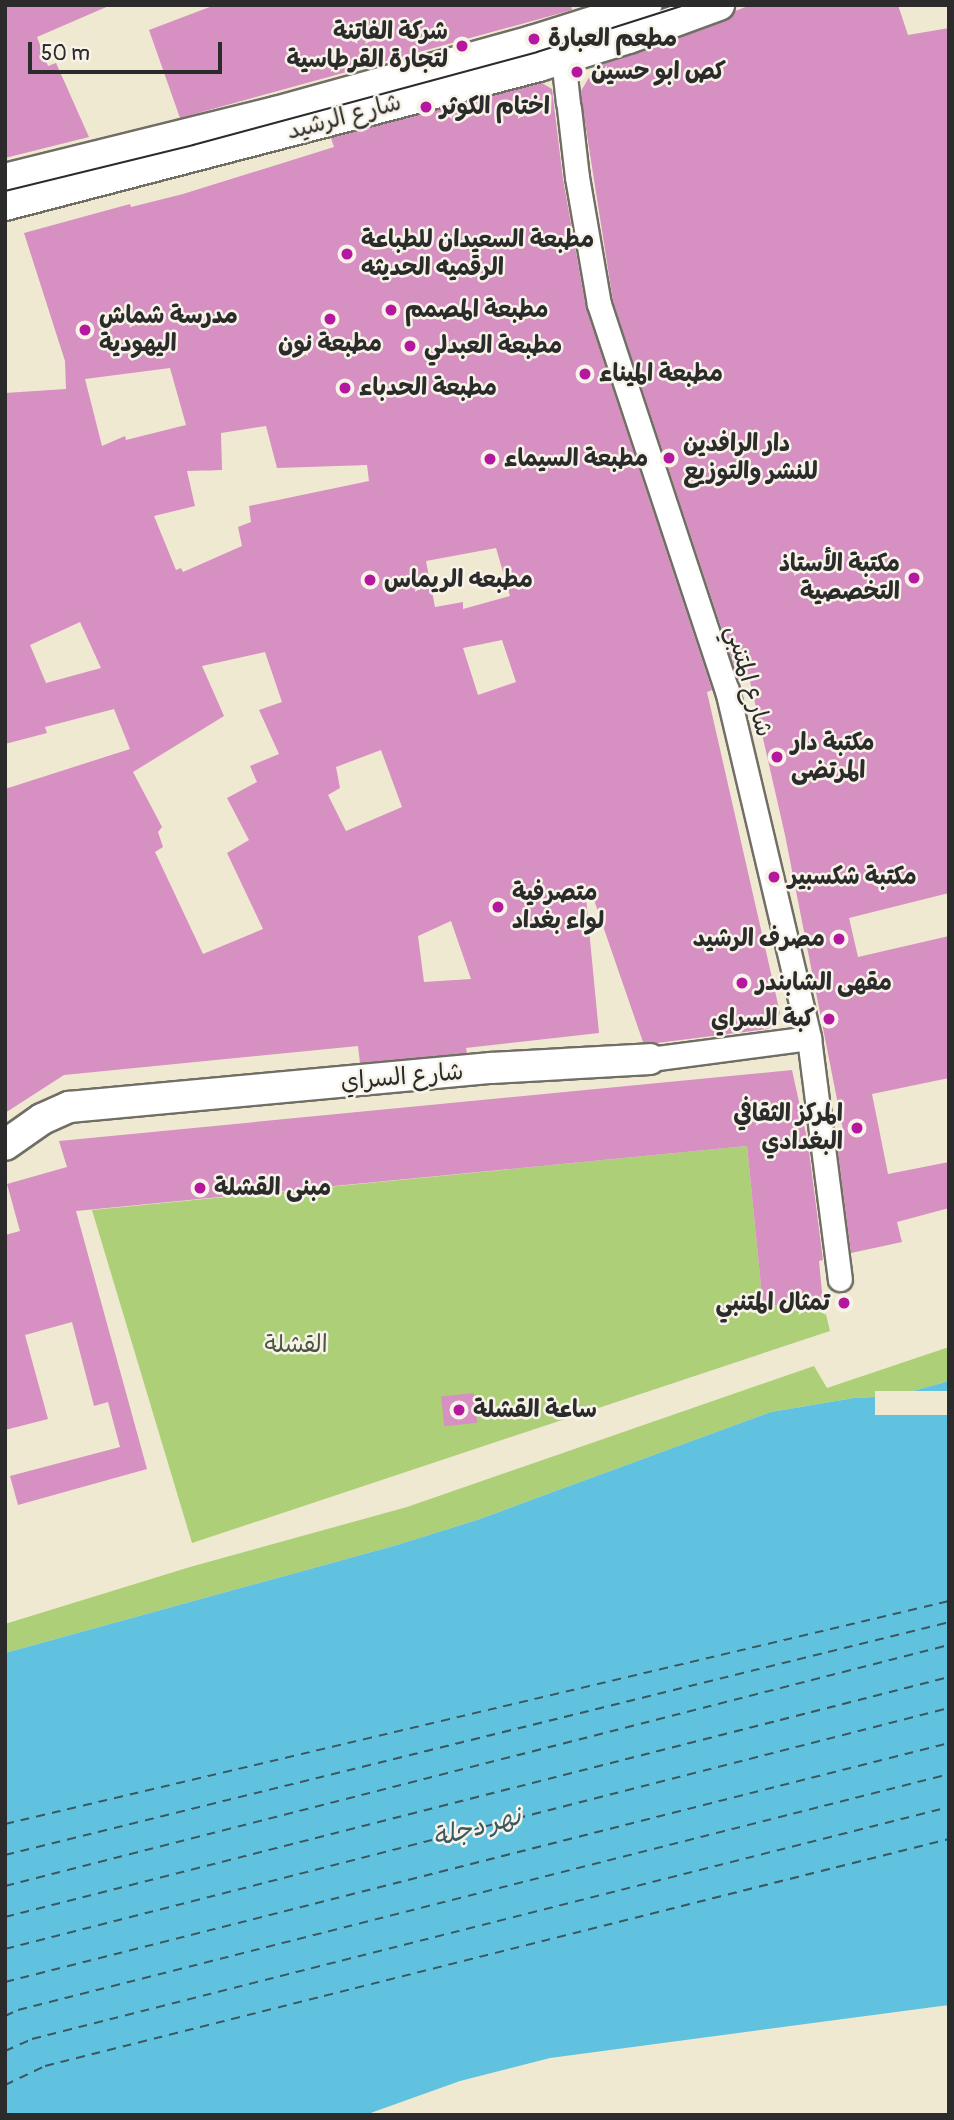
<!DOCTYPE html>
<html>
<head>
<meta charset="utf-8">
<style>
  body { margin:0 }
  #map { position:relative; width:954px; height:2120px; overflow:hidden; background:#f0e9d1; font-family:Pangolin,"Playpen Sans Arabic",sans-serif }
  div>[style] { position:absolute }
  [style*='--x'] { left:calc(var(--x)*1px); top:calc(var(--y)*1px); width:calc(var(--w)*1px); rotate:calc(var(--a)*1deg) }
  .green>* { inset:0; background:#accf78 }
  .water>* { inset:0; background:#60c2de }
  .pier>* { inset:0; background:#f0e9d1; transform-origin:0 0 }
  .ferry>* { height:2px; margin-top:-1px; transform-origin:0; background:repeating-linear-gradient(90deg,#3b5861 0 9px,transparent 0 16px) }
  .building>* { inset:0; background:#d690c1; transform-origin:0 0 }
  .roads { filter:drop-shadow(2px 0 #706e65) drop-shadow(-2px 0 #706e65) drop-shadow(0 2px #706e65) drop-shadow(0 -2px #706e65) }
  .pedestrian>* { height:23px; margin:-11.5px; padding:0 11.5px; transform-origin:11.5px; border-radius:11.5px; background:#fff }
  .minor>* { height:30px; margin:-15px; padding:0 15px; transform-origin:15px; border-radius:15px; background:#fff }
  .tram>* { height:2px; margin:-1px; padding:0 1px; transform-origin:1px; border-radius:1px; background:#2b2b2b }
  .dots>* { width:19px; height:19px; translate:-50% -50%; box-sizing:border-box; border:4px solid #f7f3e8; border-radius:50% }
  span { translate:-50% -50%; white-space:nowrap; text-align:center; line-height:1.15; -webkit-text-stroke:5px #f7f3e8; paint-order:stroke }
  .poi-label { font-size:24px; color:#2b2b2b; font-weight:700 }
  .right { translate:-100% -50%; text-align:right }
  .left { translate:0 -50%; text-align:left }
  .street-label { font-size:24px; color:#2b2b2b }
  .park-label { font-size:24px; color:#4b543e }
  .water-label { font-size:26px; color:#3b5861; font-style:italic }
  .frame { position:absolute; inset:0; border:7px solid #2b2b2b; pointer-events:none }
  .scale { position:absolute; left:28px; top:42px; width:194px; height:32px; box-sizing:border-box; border:4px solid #2b2b2b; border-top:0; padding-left:9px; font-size:21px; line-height:24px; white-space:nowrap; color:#2b2b2b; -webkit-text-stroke:5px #f7f3e8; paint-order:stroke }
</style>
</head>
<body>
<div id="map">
  <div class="green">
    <i style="clip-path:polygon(747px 1146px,763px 1306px,823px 1302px,830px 1331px,192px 1543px,92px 1210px)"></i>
    <i style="clip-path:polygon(949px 1347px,949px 1381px,895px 1396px,854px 1398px,771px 1412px,477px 1520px,397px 1545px,5px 1653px,5px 1624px,190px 1567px,407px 1507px,814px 1366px,827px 1388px)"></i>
  </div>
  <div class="water">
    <i style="clip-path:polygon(949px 1381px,949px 2005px,550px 2058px,460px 2081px,365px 2115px,5px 2115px,5px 1653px,397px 1545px,477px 1520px,771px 1412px,854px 1398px,895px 1396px)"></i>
  </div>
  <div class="pier">
    <i style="left:949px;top:1391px;width:24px;height:74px;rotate:90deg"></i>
  </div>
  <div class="ferry">
    <i style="--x:5;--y:1824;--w:970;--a:-13.29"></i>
    <i style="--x:5;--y:1855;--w:972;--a:-13.86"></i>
    <i style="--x:5;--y:1886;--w:974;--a:-14.32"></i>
    <i style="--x:5;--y:1917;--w:974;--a:-14.26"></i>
    <i style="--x:5;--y:1949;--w:974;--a:-14.32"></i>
    <i style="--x:5;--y:1982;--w:974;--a:-14.21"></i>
    <i style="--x:5;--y:2016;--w:14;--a:-25"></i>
    <i style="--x:18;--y:2010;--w:960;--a:-14.22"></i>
    <i style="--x:5;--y:2051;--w:30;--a:-24"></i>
    <i style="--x:32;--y:2039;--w:946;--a:-14.2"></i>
    <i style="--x:5;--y:2085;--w:44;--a:-25.4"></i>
    <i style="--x:45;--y:2066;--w:932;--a:-14.1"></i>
  </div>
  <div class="building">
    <i style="clip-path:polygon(5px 5px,111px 5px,37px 37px,48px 66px,56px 63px,89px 137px,5px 158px)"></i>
    <i style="clip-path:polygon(215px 5px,571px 5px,572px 10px,180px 118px,149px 30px)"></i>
    <i style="clip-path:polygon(751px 5px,898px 5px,908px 35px,949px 28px,949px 893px,849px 918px,858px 957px,949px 936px,949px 1078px,872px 1094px,888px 1174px,949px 1162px,949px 1208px,897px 1222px,902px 1242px,851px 1253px,836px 1137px,844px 1135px,785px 835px,749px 677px,739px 681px,613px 301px,582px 103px,581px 91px,595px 67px,725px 21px,735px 11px)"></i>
    <i style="clip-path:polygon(evenodd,542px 83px,552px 89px,563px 179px,586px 308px,712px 690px,707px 692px,780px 1013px,776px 1023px,768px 1029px,657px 1043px,643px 1042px,593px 897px,586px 898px,599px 1033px,466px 1048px,467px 1053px,360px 1063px,358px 1046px,64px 1075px,5px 1113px,5px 789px,130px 749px,114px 709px,45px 727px,47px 733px,5px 744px,5px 393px,66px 389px,65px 361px,24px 233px,130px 204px,131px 207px,183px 194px,334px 147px,331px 138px,542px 83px,170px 368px,186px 425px,126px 440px,125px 436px,102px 446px,85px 379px,170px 368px,542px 83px,266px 426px,277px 468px,367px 465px,369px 481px,249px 506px,251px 522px,238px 527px,242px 546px,183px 572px,181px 568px,176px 570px,154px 516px,195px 506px,187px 471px,222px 470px,221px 433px,266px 426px,542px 83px,496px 548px,510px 596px,463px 609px,463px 602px,435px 607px,426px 561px,496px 548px,542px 83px,80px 622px,101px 668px,46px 683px,30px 645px,80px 622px,542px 83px,502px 640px,516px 682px,478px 695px,463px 648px,502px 640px,542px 83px,265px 652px,282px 702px,259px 710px,279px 754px,250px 766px,257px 782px,227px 798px,249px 840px,227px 853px,263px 929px,203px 954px,155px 852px,163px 847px,158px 832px,162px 827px,133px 772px,224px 716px,202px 666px,265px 652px,542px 83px,381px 750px,402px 807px,346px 831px,328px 795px,340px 788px,336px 767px,381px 750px,542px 83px,451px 921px,471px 979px,424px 982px,418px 936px,451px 921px)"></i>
    <i style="clip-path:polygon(792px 1070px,808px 1143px,823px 1260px,819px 1261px,823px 1302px,763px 1306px,747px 1146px,76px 1211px,147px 1469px,18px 1505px,10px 1476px,120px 1447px,108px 1402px,94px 1406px,72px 1322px,25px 1335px,48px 1419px,5px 1430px,5px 1235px,20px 1231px,7px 1184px,67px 1167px,59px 1141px)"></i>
    <i style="left:474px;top:1393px;width:30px;height:33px;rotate:84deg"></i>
  </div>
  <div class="roads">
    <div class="pedestrian">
      <i style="--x:563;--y:58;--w:45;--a:83.7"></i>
      <i style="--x:569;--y:108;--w:69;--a:83.4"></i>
      <i style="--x:577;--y:177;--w:129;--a:80.2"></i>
      <i style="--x:599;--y:304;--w:407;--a:71.7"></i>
      <i style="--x:727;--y:690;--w:358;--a:76.7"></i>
      <i style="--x:809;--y:1038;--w:243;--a:82.7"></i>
      <i style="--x:650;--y:1059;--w:160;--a:-7.5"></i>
    </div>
    <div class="minor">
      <i style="--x:5;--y:179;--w:279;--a:-13.9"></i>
      <i style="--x:276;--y:112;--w:266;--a:-15.5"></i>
      <i style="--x:532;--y:41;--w:120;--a:-17.5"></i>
      <i style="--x:5;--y:205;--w:552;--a:-14.59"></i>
      <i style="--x:539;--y:66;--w:94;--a:-17.3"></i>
      <i style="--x:629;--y:38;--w:96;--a:-20.1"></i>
      <i style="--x:5;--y:1145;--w:45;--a:-35.1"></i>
      <i style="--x:42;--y:1119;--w:30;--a:-24"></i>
      <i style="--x:69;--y:1107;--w:424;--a:-5.3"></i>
      <i style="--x:491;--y:1068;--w:159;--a:-3.2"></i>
    </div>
  </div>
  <div class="tram">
    <i style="--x:5;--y:191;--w:194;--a:-13.7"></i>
    <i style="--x:193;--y:145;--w:356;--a:-15.1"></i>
    <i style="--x:537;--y:52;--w:154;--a:-17.7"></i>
  </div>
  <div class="dots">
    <i style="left:534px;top:39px;background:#b5179e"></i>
    <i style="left:462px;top:46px;background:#b5179e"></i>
    <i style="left:577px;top:72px;background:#b5179e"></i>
    <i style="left:426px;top:107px;background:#b5179e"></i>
    <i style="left:347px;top:254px;background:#b5179e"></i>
    <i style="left:391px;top:310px;background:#b5179e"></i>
    <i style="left:330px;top:319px;background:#b5179e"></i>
    <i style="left:85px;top:330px;background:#b5179e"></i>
    <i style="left:410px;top:346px;background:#b5179e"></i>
    <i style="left:585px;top:374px;background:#b5179e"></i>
    <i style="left:345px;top:388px;background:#b5179e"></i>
    <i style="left:669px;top:458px;background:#b5179e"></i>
    <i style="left:490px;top:459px;background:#b5179e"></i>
    <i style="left:914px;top:578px;background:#b5179e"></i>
    <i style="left:370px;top:580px;background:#b5179e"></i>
    <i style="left:777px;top:757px;background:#b5179e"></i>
    <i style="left:774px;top:877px;background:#b5179e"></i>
    <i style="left:498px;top:907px;background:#b5179e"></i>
    <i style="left:839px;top:939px;background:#b5179e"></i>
    <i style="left:742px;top:983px;background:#b5179e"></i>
    <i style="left:829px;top:1019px;background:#b5179e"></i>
    <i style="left:857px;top:1128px;background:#b5179e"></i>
    <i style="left:200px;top:1188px;background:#b5179e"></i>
    <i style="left:844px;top:1303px;background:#b5179e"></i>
    <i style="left:459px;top:1410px;background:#b5179e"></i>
  </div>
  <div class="poi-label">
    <span class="right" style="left:448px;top:46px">شركة الفاتنة<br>لتجارة القرطاسية</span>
    <span class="left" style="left:548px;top:39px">مطعم العبارة</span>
    <span class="left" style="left:591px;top:72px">كص ابو حسين</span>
    <span class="left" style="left:440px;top:107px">اختام الكوثر</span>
    <span class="left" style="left:361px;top:254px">مطبعة السعيدان للطباعة<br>الرقميه الحديثه</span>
    <span class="left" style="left:405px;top:310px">مطبعة المصمم</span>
    <span class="left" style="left:99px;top:330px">مدرسة شماش<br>اليهودية</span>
    <span style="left:330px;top:344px">مطبعة نون</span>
    <span class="left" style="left:424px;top:346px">مطبعة العبدلي</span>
    <span class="left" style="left:599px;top:374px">مطبعة الميناء</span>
    <span class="left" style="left:359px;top:388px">مطبعة الحدباء</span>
    <span class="left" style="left:683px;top:458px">دار الرافدين<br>للنشر والتوزيع</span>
    <span class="left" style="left:504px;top:459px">مطبعة السيماء</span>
    <span class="right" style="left:900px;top:578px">مكتبة الأستاذ<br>التخصصية</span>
    <span class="left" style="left:384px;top:580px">مطبعه الريماس</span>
    <span class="left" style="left:791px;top:757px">مكتبة دار<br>المرتضى</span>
    <span class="left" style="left:788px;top:877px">مكتبة شكسبير</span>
    <span class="left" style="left:512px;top:907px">متصرفية<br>لواء بغداد</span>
    <span class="right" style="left:825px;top:939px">مصرف الرشيد</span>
    <span class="left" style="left:756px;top:983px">مقهى الشابندر</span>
    <span class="right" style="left:815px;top:1019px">كبة السراي</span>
    <span class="right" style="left:843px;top:1128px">المركز الثقافي<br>البغدادي</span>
    <span class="left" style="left:214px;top:1188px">مبنى القشلة</span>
    <span class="right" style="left:830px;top:1303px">تمثال المتنبي</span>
    <span class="left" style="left:473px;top:1410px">ساعة القشلة</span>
  </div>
  <div class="street-label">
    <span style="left:344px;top:117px;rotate:-15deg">شارع الرشيد</span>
    <span style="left:749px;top:681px;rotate:74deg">شارع المتنبي</span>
    <span style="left:402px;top:1077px;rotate:-5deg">شارع السراي</span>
  </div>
  <div class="park-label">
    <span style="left:296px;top:1345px">القشلة</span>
  </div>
  <div class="water-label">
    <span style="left:477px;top:1828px;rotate:-15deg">نهر دجلة</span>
  </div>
  <div class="frame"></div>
  <div class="scale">50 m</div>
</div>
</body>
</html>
